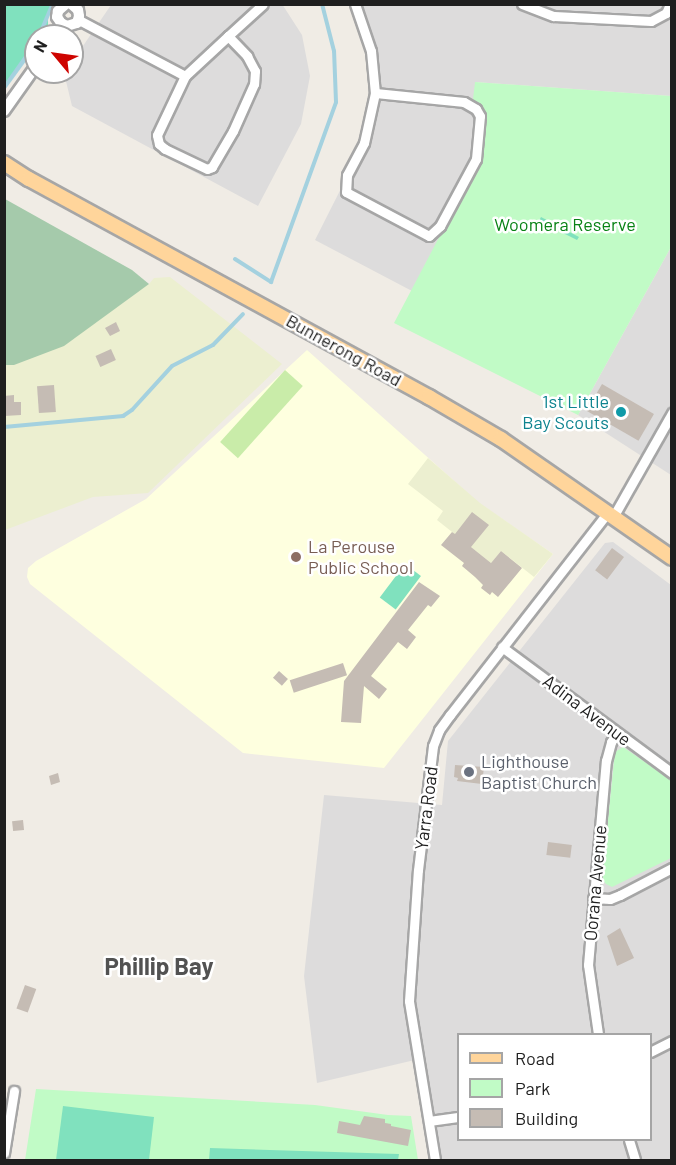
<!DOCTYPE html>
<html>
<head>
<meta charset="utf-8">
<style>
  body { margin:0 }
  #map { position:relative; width:676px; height:1165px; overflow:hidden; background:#f0ece5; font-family:Barlow,sans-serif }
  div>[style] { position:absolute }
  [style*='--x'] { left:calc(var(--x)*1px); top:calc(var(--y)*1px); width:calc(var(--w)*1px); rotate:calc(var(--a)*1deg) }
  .residential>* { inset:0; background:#dddcdc }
  .education>* { inset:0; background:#feffdf }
  .farmland>* { inset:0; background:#ecefd0 }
  .grass>* { inset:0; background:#c9eca9; transform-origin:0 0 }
  .cemetery>* { inset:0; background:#a5caab }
  .park>* { inset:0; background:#c1fbc6 }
  .pitch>* { inset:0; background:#80e1be; transform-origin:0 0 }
  .water>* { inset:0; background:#a4d1df }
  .stream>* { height:4px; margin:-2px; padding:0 2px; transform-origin:2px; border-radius:2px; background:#a4d1df }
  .building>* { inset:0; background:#c5bcb4; transform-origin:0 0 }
  .roads { filter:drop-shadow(2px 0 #a6a6a6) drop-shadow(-2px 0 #a6a6a6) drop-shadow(0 2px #a6a6a6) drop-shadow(0 -2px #a6a6a6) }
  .minor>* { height:9px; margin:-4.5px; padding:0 4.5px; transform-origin:4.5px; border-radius:4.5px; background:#fff }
  .tertiary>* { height:10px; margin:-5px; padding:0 5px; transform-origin:5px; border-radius:5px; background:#fff }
  .primary>* { height:14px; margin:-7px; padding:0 7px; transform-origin:7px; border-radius:7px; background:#ffd59b }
  .dots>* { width:16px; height:16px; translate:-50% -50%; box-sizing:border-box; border:3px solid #fff; border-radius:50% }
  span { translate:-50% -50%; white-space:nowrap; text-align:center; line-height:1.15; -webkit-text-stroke:5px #fff; paint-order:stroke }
  .park-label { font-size:18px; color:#088214 }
  .street-label { font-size:18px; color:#1f1f1f }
  .culture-label { font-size:18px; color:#0d838f }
  .right { translate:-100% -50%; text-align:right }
  .education-label { font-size:18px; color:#785e54 }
  .left { translate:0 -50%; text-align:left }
  .worship-label { font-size:18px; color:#5b616d }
  .district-label { font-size:24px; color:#525252; font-weight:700 }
  .frame { position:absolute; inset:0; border:6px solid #1f1f1f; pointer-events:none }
  .legend { position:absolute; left:457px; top:1033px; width:195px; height:108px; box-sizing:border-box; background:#fff; border:2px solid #a5a5a5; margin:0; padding:8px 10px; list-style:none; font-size:18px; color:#1f1f1f }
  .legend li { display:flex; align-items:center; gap:12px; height:30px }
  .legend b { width:30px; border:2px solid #a5a5a5 }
  .north { position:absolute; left:24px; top:24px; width:60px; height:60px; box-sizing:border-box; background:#fff; border:2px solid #a5a5a5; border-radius:50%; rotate:299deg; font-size:16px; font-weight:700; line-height:24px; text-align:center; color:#1f1f1f }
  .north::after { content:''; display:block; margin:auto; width:21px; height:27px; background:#ce0400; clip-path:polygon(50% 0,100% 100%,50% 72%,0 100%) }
</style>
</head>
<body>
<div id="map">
  <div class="residential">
    <i style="clip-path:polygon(282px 4px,302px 35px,310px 76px,301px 124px,258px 206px,72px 106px,64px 73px,72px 72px,72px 62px,111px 5px)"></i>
    <i style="clip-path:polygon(355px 5px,671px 5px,671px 96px,475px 82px,477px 102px,483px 116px,476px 167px,412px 291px,315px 240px,364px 143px,375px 93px,371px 51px)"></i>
    <i style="clip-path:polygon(671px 247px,671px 475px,578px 415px)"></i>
    <i style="clip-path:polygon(evenodd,613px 542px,671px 585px,671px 1160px,435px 1160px,419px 1059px,317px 1083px,304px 976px,324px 795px,442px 805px,448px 741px,605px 543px,613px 542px,458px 1034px,650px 1034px,650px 1140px,458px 1140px,458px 1034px)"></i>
  </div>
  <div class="education">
    <i style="clip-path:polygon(307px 350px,479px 503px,553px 554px,384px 768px,243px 753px,30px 584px,27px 577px,28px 568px,36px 561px,146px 499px)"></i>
  </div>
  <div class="farmland">
    <i style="clip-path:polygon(170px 277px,282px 364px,148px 493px,93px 497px,5px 530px,5px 365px,14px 365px,149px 284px,154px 278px)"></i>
    <i style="clip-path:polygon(428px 458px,480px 503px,553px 554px,534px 577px,501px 551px,491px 563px,437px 520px,443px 511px,408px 484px)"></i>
  </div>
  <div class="grass">
    <i style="left:285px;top:370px;width:24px;height:97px;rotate:42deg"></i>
  </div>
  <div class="cemetery">
    <i style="clip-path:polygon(5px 199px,132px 270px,149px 284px,64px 346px,14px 365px,5px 365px)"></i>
  </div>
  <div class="park">
    <i style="clip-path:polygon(475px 82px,671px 96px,671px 247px,578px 415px,394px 323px,476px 167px,483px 116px,480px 106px,473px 99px)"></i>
    <i style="clip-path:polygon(623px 747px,671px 780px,671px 858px,612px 887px,606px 884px,602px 879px,615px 752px)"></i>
    <i style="clip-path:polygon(36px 1089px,315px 1105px,388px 1115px,411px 1116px,418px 1160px,25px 1160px)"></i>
  </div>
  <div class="pitch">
    <i style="clip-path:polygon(5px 5px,53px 5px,48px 11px,48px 27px,41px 36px,36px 36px,36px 43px,5px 85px)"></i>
    <i style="clip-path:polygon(541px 217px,579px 237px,577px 240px,539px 221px)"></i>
    <i style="left:405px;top:564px;width:20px;height:42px;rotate:37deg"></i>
    <i style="clip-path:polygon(63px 1106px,154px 1117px,149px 1160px,56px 1160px)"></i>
    <i style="clip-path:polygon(210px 1148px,399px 1154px,398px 1160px,209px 1160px)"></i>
  </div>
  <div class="water">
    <i style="clip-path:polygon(50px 5px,54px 5px,42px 35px,37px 36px)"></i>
    <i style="clip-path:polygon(36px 39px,36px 45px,29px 57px,5px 90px,5px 83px)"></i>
  </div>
  <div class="stream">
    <i style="--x:235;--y:259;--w:43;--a:32.6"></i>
    <i style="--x:271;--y:282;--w:191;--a:-70.1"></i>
    <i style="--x:336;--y:102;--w:51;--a:-92.2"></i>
    <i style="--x:334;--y:51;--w:49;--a:-104.3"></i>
    <i style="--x:4;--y:427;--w:120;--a:-5.3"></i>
    <i style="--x:123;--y:416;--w:11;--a:-34"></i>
    <i style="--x:132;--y:410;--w:59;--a:-47.7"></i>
    <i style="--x:172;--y:366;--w:46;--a:-27.1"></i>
    <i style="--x:213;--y:345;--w:43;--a:-45.9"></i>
  </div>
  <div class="building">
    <i style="clip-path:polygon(116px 322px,120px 331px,110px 336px,105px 328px)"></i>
    <i style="left:111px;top:349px;width:12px;height:17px;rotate:66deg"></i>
    <i style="left:602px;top:384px;width:60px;height:31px;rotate:30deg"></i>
    <i style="left:54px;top:385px;width:27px;height:17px;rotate:86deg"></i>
    <i style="clip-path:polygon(14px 395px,14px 402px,21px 402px,21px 415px,4px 416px,4px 396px)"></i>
    <i style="clip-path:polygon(472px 512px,489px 525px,471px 547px,491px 563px,501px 551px,522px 568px,498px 597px,492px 592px,490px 595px,481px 588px,483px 585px,475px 577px,462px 566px,464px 563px,441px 545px,452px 532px,455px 534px)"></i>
    <i style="left:612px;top:548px;width:15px;height:28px;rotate:37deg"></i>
    <i style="clip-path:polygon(419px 582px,440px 596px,431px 607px,428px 605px,408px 630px,416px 637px,407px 649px,398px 642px,371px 676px,387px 689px,379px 699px,364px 686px,361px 723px,341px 722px,344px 681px)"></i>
    <i style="left:343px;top:663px;width:13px;height:56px;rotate:72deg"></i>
    <i style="left:279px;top:671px;width:12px;height:9px;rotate:42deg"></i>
    <i style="clip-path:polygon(455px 765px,484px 767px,482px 784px,457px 781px,458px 778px,454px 777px)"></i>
    <i style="clip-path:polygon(58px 773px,60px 782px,51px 785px,49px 776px)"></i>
    <i style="left:23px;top:820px;width:10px;height:11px;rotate:84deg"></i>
    <i style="left:548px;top:842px;width:24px;height:13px;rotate:7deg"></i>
    <i style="clip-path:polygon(620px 928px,634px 958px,617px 966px,607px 936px)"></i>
    <i style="left:25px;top:985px;width:12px;height:25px;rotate:20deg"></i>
    <i style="clip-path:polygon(364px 1116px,385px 1119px,385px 1123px,391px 1124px,391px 1126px,411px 1130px,408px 1146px,337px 1133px,339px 1121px,360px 1125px)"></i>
  </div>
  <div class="roads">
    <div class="minor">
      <i style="--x:355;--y:4;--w:50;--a:71.2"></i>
      <i style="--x:371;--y:51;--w:42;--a:84.6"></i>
      <i style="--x:375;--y:93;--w:51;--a:102.4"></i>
      <i style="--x:364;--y:143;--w:36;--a:118"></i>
      <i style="--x:347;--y:175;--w:17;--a:93"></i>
      <i style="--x:346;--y:192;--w:94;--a:27.9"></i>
      <i style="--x:429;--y:236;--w:15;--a:-42"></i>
      <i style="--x:440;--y:226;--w:76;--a:-61.8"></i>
      <i style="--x:476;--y:159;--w:43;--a:-84.7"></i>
      <i style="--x:480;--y:116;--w:8;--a:-120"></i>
      <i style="--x:476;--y:109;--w:14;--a:-150"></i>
      <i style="--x:464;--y:102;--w:89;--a:-174.2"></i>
      <i style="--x:522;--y:4;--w:34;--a:21"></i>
      <i style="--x:554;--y:16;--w:97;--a:3"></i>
      <i style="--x:651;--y:21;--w:17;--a:-28"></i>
      <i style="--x:666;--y:13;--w:10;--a:-66"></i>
      <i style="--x:79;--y:20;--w:120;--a:27.8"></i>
      <i style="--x:228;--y:36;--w:28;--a:46"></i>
      <i style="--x:247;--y:56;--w:17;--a:62"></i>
      <i style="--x:255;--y:71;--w:13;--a:94"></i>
      <i style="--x:254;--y:84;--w:51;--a:114.1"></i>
      <i style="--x:233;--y:131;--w:42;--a:120.3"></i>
      <i style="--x:212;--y:167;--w:5;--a:158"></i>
      <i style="--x:207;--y:169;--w:47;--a:-154.5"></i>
      <i style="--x:165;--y:149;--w:8;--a:-140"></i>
      <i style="--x:159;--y:144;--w:9;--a:-103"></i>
      <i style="--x:157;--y:135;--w:65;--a:-64.6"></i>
      <i style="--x:185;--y:76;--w:59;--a:-42.9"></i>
      <i style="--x:228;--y:36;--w:47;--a:-42.4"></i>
      <i style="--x:613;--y:517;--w:120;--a:-60.4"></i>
      <i style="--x:502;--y:647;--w:212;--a:36.5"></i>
      <i style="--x:593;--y:898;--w:17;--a:3"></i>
      <i style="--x:610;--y:899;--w:11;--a:-22"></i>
      <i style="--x:620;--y:895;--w:59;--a:-27.4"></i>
      <i style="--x:598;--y:1034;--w:70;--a:-98.2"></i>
      <i style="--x:588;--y:965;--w:205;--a:-85"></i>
      <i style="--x:606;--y:761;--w:20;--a:-75"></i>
      <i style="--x:611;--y:742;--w:11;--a:-56"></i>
      <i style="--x:650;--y:1052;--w:25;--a:-27"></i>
      <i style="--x:429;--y:1121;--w:29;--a:-8"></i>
      <i style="--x:629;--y:1140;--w:21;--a:73"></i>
      <i style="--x:4;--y:1153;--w:63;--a:-80.8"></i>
      <i style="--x:435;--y:1160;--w:161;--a:-99.3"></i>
      <i style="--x:409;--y:1001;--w:131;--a:-86.1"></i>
      <i style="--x:418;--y:870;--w:125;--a:-83.1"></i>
      <i style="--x:433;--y:746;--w:17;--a:-69"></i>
      <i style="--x:439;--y:730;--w:19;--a:-54"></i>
      <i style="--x:450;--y:715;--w:257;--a:-52.1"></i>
    </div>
    <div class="tertiary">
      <i style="--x:66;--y:4;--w:11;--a:139"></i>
      <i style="--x:58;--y:11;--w:6;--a:99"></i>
      <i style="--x:57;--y:17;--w:7;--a:56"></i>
      <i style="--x:61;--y:23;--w:7;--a:27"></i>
      <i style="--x:67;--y:26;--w:10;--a:-17"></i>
      <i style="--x:77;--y:23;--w:7;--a:-74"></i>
      <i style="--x:79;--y:16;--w:6;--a:-99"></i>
      <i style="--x:78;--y:10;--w:9;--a:-139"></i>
      <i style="--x:4;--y:111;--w:55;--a:-54.6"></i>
    </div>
    <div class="primary">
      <i style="--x:4;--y:163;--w:30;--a:33"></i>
      <i style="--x:29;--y:179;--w:456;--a:28.6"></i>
      <i style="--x:429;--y:397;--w:83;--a:30.3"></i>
      <i style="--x:501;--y:439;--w:208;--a:34.8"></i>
    </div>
  </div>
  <div class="dots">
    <i style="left:621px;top:412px;background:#0f9aa8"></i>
    <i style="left:296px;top:557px;background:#8d6e63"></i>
    <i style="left:469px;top:772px;background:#6b7280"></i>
  </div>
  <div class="park-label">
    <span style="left:565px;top:224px">Woomera Reserve</span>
  </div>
  <div class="street-label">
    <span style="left:344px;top:350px;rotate:29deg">Bunnerong Road</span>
    <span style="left:587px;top:710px;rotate:37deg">Adina Avenue</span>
    <span style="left:426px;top:808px;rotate:-83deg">Yarra Road</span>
    <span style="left:595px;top:883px;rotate:-85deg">Oorana Avenue</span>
  </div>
  <div class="culture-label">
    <span class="right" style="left:609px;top:412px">1st Little<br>Bay Scouts</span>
  </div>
  <div class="education-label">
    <span class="left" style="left:308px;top:557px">La Perouse<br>Public School</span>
  </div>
  <div class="worship-label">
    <span class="left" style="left:481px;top:772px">Lighthouse<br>Baptist Church</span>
  </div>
  <div class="district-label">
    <span style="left:159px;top:966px">Phillip Bay</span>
  </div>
  <div class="frame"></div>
  <ul class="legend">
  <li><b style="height:8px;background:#ffd59b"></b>Road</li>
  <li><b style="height:16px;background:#c1fbc6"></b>Park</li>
  <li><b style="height:16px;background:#c5bcb4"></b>Building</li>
  </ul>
  <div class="north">N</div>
</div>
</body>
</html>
